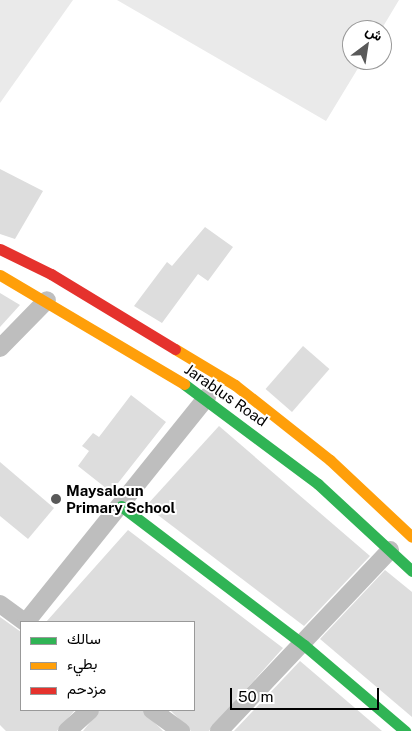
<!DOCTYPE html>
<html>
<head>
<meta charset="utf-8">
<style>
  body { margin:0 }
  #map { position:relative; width:412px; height:731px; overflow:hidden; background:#fff; font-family:"Public Sans",Vazirmatn,sans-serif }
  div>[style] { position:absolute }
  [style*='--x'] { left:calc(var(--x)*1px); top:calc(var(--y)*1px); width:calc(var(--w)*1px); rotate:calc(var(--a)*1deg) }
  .green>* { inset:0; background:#eaeaea }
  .building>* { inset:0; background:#ddd; transform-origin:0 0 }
  .street>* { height:18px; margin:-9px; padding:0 9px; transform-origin:9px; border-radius:9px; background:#bebebe }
  .fast>* { height:11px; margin:-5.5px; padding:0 5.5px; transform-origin:5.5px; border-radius:5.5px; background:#30b455 }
  .slow>* { height:11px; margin:-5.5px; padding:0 5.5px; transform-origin:5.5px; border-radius:5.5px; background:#ff9f0a }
  .jam>* { height:11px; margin:-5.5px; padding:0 5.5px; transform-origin:5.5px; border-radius:5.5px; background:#e5322d }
  .dots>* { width:14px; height:14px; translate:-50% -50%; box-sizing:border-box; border:2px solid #fff; border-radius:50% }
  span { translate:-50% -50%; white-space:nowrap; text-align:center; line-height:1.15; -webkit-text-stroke:4px #fff; paint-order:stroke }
  .street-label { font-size:15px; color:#000 }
  .poi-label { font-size:15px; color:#000; font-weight:700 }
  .left { translate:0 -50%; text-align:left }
  .legend { position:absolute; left:20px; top:621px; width:175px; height:90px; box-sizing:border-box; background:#fff; border:1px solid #999; margin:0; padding:6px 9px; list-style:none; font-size:15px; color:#000 }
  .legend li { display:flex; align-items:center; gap:10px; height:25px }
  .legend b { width:25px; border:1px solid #999 }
  .north { position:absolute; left:342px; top:20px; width:50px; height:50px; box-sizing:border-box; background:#fff; border:1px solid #999; border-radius:50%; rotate:31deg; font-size:14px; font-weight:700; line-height:20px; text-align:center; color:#000 }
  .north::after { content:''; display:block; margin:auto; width:18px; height:22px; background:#595959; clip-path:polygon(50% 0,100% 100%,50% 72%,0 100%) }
  .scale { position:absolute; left:230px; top:688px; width:149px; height:22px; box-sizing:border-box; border:2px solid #000; border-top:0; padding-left:6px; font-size:15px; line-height:18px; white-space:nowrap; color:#000; -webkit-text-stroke:4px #fff; paint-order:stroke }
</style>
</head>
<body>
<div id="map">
  <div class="green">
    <i style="clip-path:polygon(0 0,73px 0,0 103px)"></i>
    <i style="clip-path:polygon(117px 0,399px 0,381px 30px,352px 30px,352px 60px,363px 60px,326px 121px)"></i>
  </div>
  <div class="building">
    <i style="clip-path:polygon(0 169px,43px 191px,15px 239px,0 234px)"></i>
    <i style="clip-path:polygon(205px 227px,233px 247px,208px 281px,198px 274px,162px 323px,134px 306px,167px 262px,172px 266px)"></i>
    <i style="clip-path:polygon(0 293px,20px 305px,0 327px)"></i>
    <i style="left:303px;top:346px;width:35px;height:57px;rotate:41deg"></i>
    <i style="clip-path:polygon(131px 395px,166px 422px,111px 492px,78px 466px,89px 451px,82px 446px,93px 433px,99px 437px)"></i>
    <i style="clip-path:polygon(219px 426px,370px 556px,304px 626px,146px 506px)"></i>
    <i style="clip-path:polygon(0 462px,54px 508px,28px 539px,0 516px)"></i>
    <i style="clip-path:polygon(128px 530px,283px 648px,209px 731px,191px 731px,170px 710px,194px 710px,194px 622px,46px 622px)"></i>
    <i style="clip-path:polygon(385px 570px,412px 592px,412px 717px,320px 639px)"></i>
    <i style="clip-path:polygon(0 617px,21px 632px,21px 710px,75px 710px,57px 731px,6px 731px,0 725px)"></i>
    <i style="clip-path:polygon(300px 661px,382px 731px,234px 731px)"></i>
    <i style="clip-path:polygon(100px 710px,142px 710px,163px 731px,83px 731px)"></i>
  </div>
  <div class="street">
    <i style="--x:0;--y:348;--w:67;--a:-45.6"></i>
    <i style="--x:0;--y:604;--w:31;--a:36"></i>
    <i style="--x:26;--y:622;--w:289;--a:-51.2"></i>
    <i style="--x:152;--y:710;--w:36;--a:36"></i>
    <i style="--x:67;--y:731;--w:31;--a:-42"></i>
    <i style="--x:219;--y:731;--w:249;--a:-46.6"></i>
  </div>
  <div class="fast">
    <i style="--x:184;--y:384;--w:167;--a:36.7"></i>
    <i style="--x:318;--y:484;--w:128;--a:42.8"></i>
    <i style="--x:121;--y:506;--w:230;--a:37.2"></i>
    <i style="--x:304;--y:645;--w:133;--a:40.4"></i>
  </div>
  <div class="slow">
    <i style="--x:0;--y:275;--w:214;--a:30.6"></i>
    <i style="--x:175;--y:349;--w:70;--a:31"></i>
    <i style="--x:235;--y:385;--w:121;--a:38.3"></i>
    <i style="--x:330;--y:460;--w:112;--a:43.2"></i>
  </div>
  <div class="jam">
    <i style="--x:0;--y:249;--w:57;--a:26.1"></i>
    <i style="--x:51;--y:274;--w:145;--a:31.2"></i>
  </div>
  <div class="dots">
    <i style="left:56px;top:499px;background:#595959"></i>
  </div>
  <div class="street-label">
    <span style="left:226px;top:395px;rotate:35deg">Jarablus Road</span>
  </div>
  <div class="poi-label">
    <span class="left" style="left:66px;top:499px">Maysaloun<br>Primary School</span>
  </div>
  <ul class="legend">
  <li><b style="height:6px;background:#30b455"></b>سالك</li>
  <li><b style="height:6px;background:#ff9f0a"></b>بطيء</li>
  <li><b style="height:6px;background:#e5322d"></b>مزدحم</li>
  </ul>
  <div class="north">ش</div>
  <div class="scale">50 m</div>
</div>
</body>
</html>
